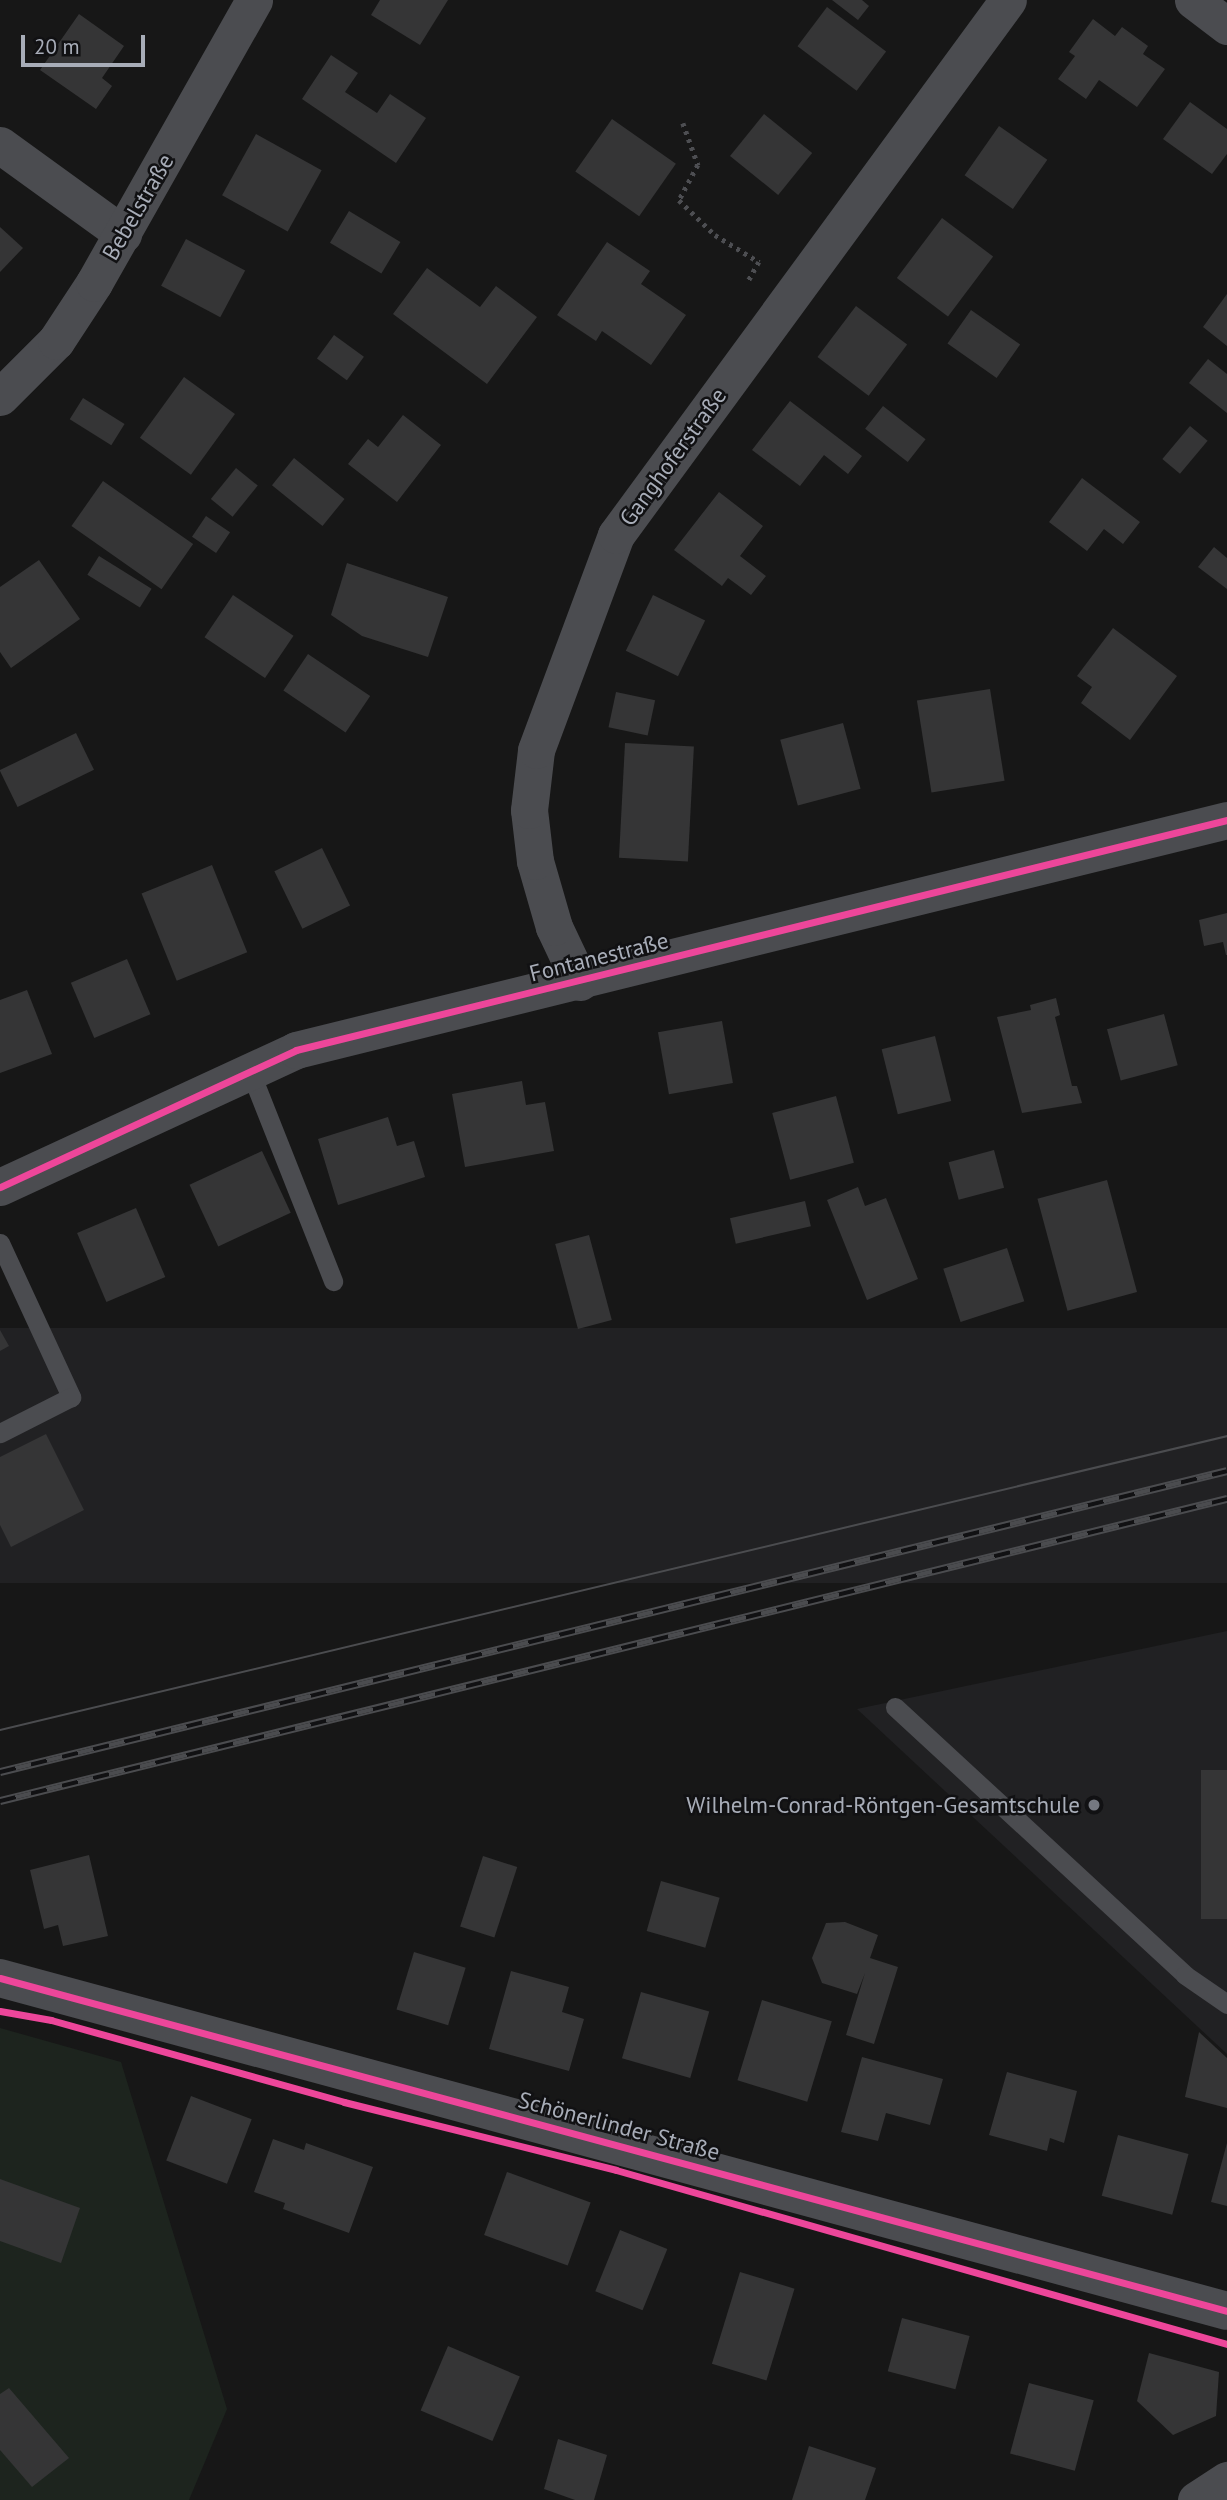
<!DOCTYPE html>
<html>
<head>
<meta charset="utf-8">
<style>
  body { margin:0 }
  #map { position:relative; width:1227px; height:2500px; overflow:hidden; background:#171717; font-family:"PT Sans",sans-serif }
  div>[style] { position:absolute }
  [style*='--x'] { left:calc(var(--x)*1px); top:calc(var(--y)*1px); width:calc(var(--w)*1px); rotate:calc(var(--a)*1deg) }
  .built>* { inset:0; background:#212123; transform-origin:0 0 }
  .green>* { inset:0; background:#1d241e }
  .building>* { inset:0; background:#353536; transform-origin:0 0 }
  .path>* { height:4.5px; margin-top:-2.25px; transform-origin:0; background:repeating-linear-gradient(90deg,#4d4e52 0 3.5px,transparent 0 8.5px) }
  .service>* { height:19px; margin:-9.5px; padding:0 9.5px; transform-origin:9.5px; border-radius:9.5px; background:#4b4c50 }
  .minor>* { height:37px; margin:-18.5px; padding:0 18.5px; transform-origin:18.5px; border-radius:18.5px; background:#4b4c50 }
  .tertiary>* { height:38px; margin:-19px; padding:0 19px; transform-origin:19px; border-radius:19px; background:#4b4c50 }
  .tram>* { height:2px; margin:-1px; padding:0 1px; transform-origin:1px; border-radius:1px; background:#4b4c4f }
  .rail>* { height:8px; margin-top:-4px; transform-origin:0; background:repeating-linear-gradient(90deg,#111113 0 16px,#4b4c4f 0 32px); box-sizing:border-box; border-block:2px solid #4b4c4f }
  .cycleway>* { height:7px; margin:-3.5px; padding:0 3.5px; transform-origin:3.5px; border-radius:3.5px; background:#ed469a }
  .dots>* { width:19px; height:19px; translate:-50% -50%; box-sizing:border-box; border:4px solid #111113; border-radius:50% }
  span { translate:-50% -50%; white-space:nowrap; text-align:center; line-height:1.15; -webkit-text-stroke:5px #111113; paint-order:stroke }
  .street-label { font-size:23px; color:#a8adb8 }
  .poi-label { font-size:23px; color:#a8adb8 }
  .right { translate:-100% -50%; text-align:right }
  .scale { position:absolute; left:21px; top:35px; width:124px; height:32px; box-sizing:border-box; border:4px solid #a8adb8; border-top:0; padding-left:9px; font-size:21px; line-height:24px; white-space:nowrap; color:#a8adb8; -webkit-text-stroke:5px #111113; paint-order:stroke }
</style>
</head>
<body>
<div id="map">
  <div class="built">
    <i style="left:1227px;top:1328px;width:255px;height:1263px;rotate:90deg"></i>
    <i style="clip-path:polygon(1227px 1631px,1227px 2054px,857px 1709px)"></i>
  </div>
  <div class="green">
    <i style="clip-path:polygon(0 2028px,121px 2062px,227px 2409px,189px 2500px,0 2500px)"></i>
  </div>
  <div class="building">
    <i style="clip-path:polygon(380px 0,448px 0,420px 45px,371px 15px)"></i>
    <i style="clip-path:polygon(832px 0,862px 0,869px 6px,858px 20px)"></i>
    <i style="left:827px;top:7px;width:74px;height:49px;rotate:37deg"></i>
    <i style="clip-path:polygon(79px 14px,124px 46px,102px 78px,112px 86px,96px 109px,40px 70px)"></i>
    <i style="clip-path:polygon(1093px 19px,1115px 36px,1122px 27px,1148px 46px,1143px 54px,1165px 69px,1137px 107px,1099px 80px,1086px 99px,1058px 79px,1075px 56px,1069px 52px)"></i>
    <i style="clip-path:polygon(331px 55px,358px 73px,345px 92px,377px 113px,390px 94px,426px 118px,396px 163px,302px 99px)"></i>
    <i style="clip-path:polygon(1190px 102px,1227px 129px,1227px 154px,1212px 174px,1163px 139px)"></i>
    <i style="left:764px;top:114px;width:62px;height:54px;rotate:39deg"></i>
    <i style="left:612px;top:119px;width:78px;height:64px;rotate:35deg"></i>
    <i style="left:999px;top:126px;width:59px;height:60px;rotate:35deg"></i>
    <i style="left:256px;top:134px;width:75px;height:70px;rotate:29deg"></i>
    <i style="left:349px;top:211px;width:60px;height:37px;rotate:31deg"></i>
    <i style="left:942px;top:218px;width:64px;height:75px;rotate:37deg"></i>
    <i style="clip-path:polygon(0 227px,23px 248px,0 272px)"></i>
    <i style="left:186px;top:239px;width:67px;height:53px;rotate:28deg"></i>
    <i style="clip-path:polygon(607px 242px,650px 271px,641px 284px,686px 315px,651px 365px,602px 331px,596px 341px,557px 315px)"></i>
    <i style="clip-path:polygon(427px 268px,480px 307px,496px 286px,537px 317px,487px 384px,393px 314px)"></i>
    <i style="clip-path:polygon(1227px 294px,1227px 346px,1203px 327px)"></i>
    <i style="left:856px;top:306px;width:64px;height:64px;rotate:37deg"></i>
    <i style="left:971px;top:310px;width:60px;height:41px;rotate:35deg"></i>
    <i style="left:334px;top:335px;width:37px;height:29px;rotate:36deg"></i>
    <i style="clip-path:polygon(1208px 359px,1227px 374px,1227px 413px,1189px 383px)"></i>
    <i style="left:184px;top:377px;width:63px;height:75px;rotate:36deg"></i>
    <i style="left:83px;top:398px;width:49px;height:25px;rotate:32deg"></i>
    <i style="clip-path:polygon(790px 401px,862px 456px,848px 474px,824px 455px,800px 486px,752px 450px)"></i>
    <i style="left:883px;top:406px;width:54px;height:29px;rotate:38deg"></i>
    <i style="clip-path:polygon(403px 415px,441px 445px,397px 502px,348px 464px,368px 439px,378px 447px)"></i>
    <i style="left:1190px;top:426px;width:23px;height:43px;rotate:40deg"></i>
    <i style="left:294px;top:458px;width:65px;height:35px;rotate:39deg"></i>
    <i style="left:236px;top:468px;width:28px;height:40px;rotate:39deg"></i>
    <i style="clip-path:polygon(1082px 478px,1140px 522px,1123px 544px,1104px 529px,1087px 551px,1049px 522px)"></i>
    <i style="left:103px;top:481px;width:110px;height:55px;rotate:35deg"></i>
    <i style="clip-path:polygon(719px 492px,763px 526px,740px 556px,766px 576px,751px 595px,728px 578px,722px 586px,674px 550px)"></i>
    <i style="left:206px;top:516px;width:29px;height:25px;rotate:34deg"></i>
    <i style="clip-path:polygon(1214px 547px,1227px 558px,1227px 589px,1198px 567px)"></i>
    <i style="left:99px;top:556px;width:62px;height:22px;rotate:32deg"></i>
    <i style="clip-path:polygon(39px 560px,80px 619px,11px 668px,0 652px,0 587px)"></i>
    <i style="clip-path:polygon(347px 563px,448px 597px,428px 657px,362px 636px,331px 615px)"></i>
    <i style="left:233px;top:595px;width:73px;height:51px;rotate:34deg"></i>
    <i style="left:653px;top:595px;width:58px;height:62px;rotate:26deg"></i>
    <i style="clip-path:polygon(1113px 628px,1177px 676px,1130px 740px,1081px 703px,1092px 687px,1077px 676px)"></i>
    <i style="left:308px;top:654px;width:75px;height:44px;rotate:34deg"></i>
    <i style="left:990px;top:689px;width:93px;height:74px;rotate:81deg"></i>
    <i style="left:616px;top:692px;width:40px;height:36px;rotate:12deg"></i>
    <i style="left:843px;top:723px;width:68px;height:65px;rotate:75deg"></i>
    <i style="left:76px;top:733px;width:41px;height:85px;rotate:64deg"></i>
    <i style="left:625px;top:743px;width:69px;height:115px;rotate:3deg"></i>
    <i style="left:322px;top:848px;width:64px;height:53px;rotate:64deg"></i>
    <i style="left:212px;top:865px;width:94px;height:76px;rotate:68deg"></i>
    <i style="clip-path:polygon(1227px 913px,1227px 955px,1226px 955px,1223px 942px,1204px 946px,1199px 920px)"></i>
    <i style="left:127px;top:959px;width:60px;height:61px;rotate:67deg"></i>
    <i style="clip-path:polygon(27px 990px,52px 1054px,0 1073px,0 1000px)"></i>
    <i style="clip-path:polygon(1056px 998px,1060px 1015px,1055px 1017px,1072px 1086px,1077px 1086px,1082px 1103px,1022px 1113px,997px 1017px,1031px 1010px,1030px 1005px)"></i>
    <i style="left:1164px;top:1014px;width:53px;height:59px;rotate:75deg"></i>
    <i style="left:722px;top:1021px;width:63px;height:65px;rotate:80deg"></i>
    <i style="left:935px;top:1036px;width:67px;height:55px;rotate:76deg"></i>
    <i style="clip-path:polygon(522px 1081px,526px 1105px,545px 1102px,554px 1151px,465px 1167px,452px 1094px)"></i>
    <i style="left:836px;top:1096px;width:69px;height:66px;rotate:75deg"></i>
    <i style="clip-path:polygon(388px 1117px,397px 1146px,414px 1141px,425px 1177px,338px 1205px,318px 1139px)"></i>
    <i style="left:994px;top:1150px;width:39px;height:47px;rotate:75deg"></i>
    <i style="left:262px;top:1151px;width:68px;height:80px;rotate:65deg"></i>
    <i style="left:1107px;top:1180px;width:116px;height:72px;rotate:75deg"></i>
    <i style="clip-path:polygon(858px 1187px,865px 1206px,886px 1198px,918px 1279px,867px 1300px,827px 1200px)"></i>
    <i style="left:805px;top:1201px;width:26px;height:77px;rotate:77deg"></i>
    <i style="left:136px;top:1208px;width:75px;height:64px;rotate:67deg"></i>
    <i style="left:589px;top:1235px;width:88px;height:35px;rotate:75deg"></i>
    <i style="left:1007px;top:1248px;width:56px;height:67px;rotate:72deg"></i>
    <i style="clip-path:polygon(0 1330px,9px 1346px,0 1351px)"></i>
    <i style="clip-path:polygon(46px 1434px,84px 1510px,11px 1547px,0 1525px,0 1457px)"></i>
    <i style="left:1201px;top:1770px;width:26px;height:149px"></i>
    <i style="clip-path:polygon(89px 1855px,108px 1936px,63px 1946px,58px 1925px,44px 1929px,30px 1870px)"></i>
    <i style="left:483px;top:1856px;width:36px;height:74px;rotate:18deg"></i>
    <i style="left:661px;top:1881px;width:61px;height:52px;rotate:16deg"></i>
    <i style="clip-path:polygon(845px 1922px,878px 1935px,870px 1958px,898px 1967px,874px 2044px,846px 2035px,865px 1973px,857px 1994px,822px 1983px,812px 1958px,826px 1923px)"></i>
    <i style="left:414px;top:1952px;width:54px;height:60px;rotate:17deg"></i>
    <i style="clip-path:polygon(511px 1971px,569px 1987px,562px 2012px,584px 2019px,569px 2071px,489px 2049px)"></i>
    <i style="left:641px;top:1992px;width:71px;height:69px;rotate:16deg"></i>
    <i style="left:762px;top:2000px;width:73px;height:84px;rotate:17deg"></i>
    <i style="clip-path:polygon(1199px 2032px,1227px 2058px,1227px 2108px,1185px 2097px)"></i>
    <i style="clip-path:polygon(862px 2057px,943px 2079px,930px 2125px,886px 2113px,878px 2141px,841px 2132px)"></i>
    <i style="clip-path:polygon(1007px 2072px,1077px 2091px,1064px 2143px,1050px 2138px,1047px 2151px,989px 2135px)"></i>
    <i style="left:191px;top:2096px;width:65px;height:69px;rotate:21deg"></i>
    <i style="left:1118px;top:2135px;width:73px;height:63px;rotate:15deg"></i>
    <i style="clip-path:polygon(273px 2139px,304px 2150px,306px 2143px,373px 2167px,349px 2233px,283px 2209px,285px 2203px,254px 2192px)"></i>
    <i style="clip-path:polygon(1227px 2143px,1227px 2206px,1211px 2202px)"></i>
    <i style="left:507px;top:2172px;width:89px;height:67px;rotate:20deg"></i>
    <i style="clip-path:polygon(0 2179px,80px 2208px,61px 2263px,0 2241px)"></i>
    <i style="left:620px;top:2230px;width:51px;height:66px;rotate:22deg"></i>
    <i style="left:740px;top:2272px;width:57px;height:96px;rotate:17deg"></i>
    <i style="left:902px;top:2318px;width:70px;height:55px;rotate:15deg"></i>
    <i style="left:448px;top:2346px;width:78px;height:70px;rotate:23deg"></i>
    <i style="clip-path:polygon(1149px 2353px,1219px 2372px,1216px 2416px,1173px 2435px,1137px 2401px)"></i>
    <i style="left:1029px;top:2383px;width:67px;height:73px;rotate:15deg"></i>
    <i style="clip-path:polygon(9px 2388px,69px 2458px,32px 2487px,0 2450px,0 2394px)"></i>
    <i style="clip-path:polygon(558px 2439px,607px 2455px,594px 2500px,575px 2500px,544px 2489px)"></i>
    <i style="clip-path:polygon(809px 2446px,876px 2468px,865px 2500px,792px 2500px)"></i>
  </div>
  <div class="path">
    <i style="--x:683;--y:123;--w:45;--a:70.3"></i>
    <i style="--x:698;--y:165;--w:40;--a:118"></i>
    <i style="--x:679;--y:200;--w:50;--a:44.2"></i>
    <i style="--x:715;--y:235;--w:52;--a:31.5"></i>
    <i style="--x:759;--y:262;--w:25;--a:119"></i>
  </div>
  <div class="service">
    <i style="--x:250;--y:1071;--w:226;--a:68.4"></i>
    <i style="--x:0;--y:1243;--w:170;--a:65.2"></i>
    <i style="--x:71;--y:1397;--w:80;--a:153.1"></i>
    <i style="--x:895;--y:1707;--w:395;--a:42.7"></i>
    <i style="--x:1185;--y:1975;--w:51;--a:34.6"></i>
  </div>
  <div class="minor">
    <i style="--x:1193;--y:0;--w:43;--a:37.4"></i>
    <i style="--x:0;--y:145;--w:152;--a:35.9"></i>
    <i style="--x:0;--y:397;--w:79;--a:-45"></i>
    <i style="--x:56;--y:341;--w:69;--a:-56.8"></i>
    <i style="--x:94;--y:283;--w:325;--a:-60.5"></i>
    <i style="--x:580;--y:982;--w:61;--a:-115.3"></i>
    <i style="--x:554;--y:927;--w:69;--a:-106.1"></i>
    <i style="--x:535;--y:861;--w:51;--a:-96.7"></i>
    <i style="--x:529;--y:810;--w:60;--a:-83.3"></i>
    <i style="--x:536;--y:750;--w:229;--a:-69.6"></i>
    <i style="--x:616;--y:535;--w:663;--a:-53.77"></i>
    <i style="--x:0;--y:1187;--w:326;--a:-24.8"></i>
    <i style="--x:296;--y:1050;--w:959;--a:-13.88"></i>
    <i style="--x:1196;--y:2500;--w:37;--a:-33"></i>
  </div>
  <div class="tertiary">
    <i style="--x:0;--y:1978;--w:1271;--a:15.18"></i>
  </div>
  <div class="tram">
    <i style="--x:0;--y:1730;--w:1262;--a:-13.47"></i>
  </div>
  <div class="rail">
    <i style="--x:0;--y:1772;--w:1263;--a:-13.78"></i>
    <i style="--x:0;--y:1801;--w:1264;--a:-13.83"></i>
  </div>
  <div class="cycleway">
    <i style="--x:0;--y:1187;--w:326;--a:-24.8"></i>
    <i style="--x:296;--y:1050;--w:959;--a:-13.88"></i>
    <i style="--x:0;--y:1978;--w:1271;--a:15.18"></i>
    <i style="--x:0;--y:2011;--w:52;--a:10"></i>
    <i style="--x:51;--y:2020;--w:304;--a:15.6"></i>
    <i style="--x:344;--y:2102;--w:280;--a:14"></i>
    <i style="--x:616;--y:2170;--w:635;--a:15.9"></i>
  </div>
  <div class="dots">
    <i style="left:1094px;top:1805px;background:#757880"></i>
  </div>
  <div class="street-label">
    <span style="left:138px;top:207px;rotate:-60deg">Bebelstraße</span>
    <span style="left:673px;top:457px;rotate:-54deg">Ganghoferstraße</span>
    <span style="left:599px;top:957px;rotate:-14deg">Fontanestraße</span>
    <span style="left:619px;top:2126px;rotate:15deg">Schönerlinder Straße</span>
  </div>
  <div class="poi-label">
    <span class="right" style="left:1080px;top:1805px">Wilhelm-Conrad-Röntgen-Gesamtschule</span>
  </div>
  <div class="scale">20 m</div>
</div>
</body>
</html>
